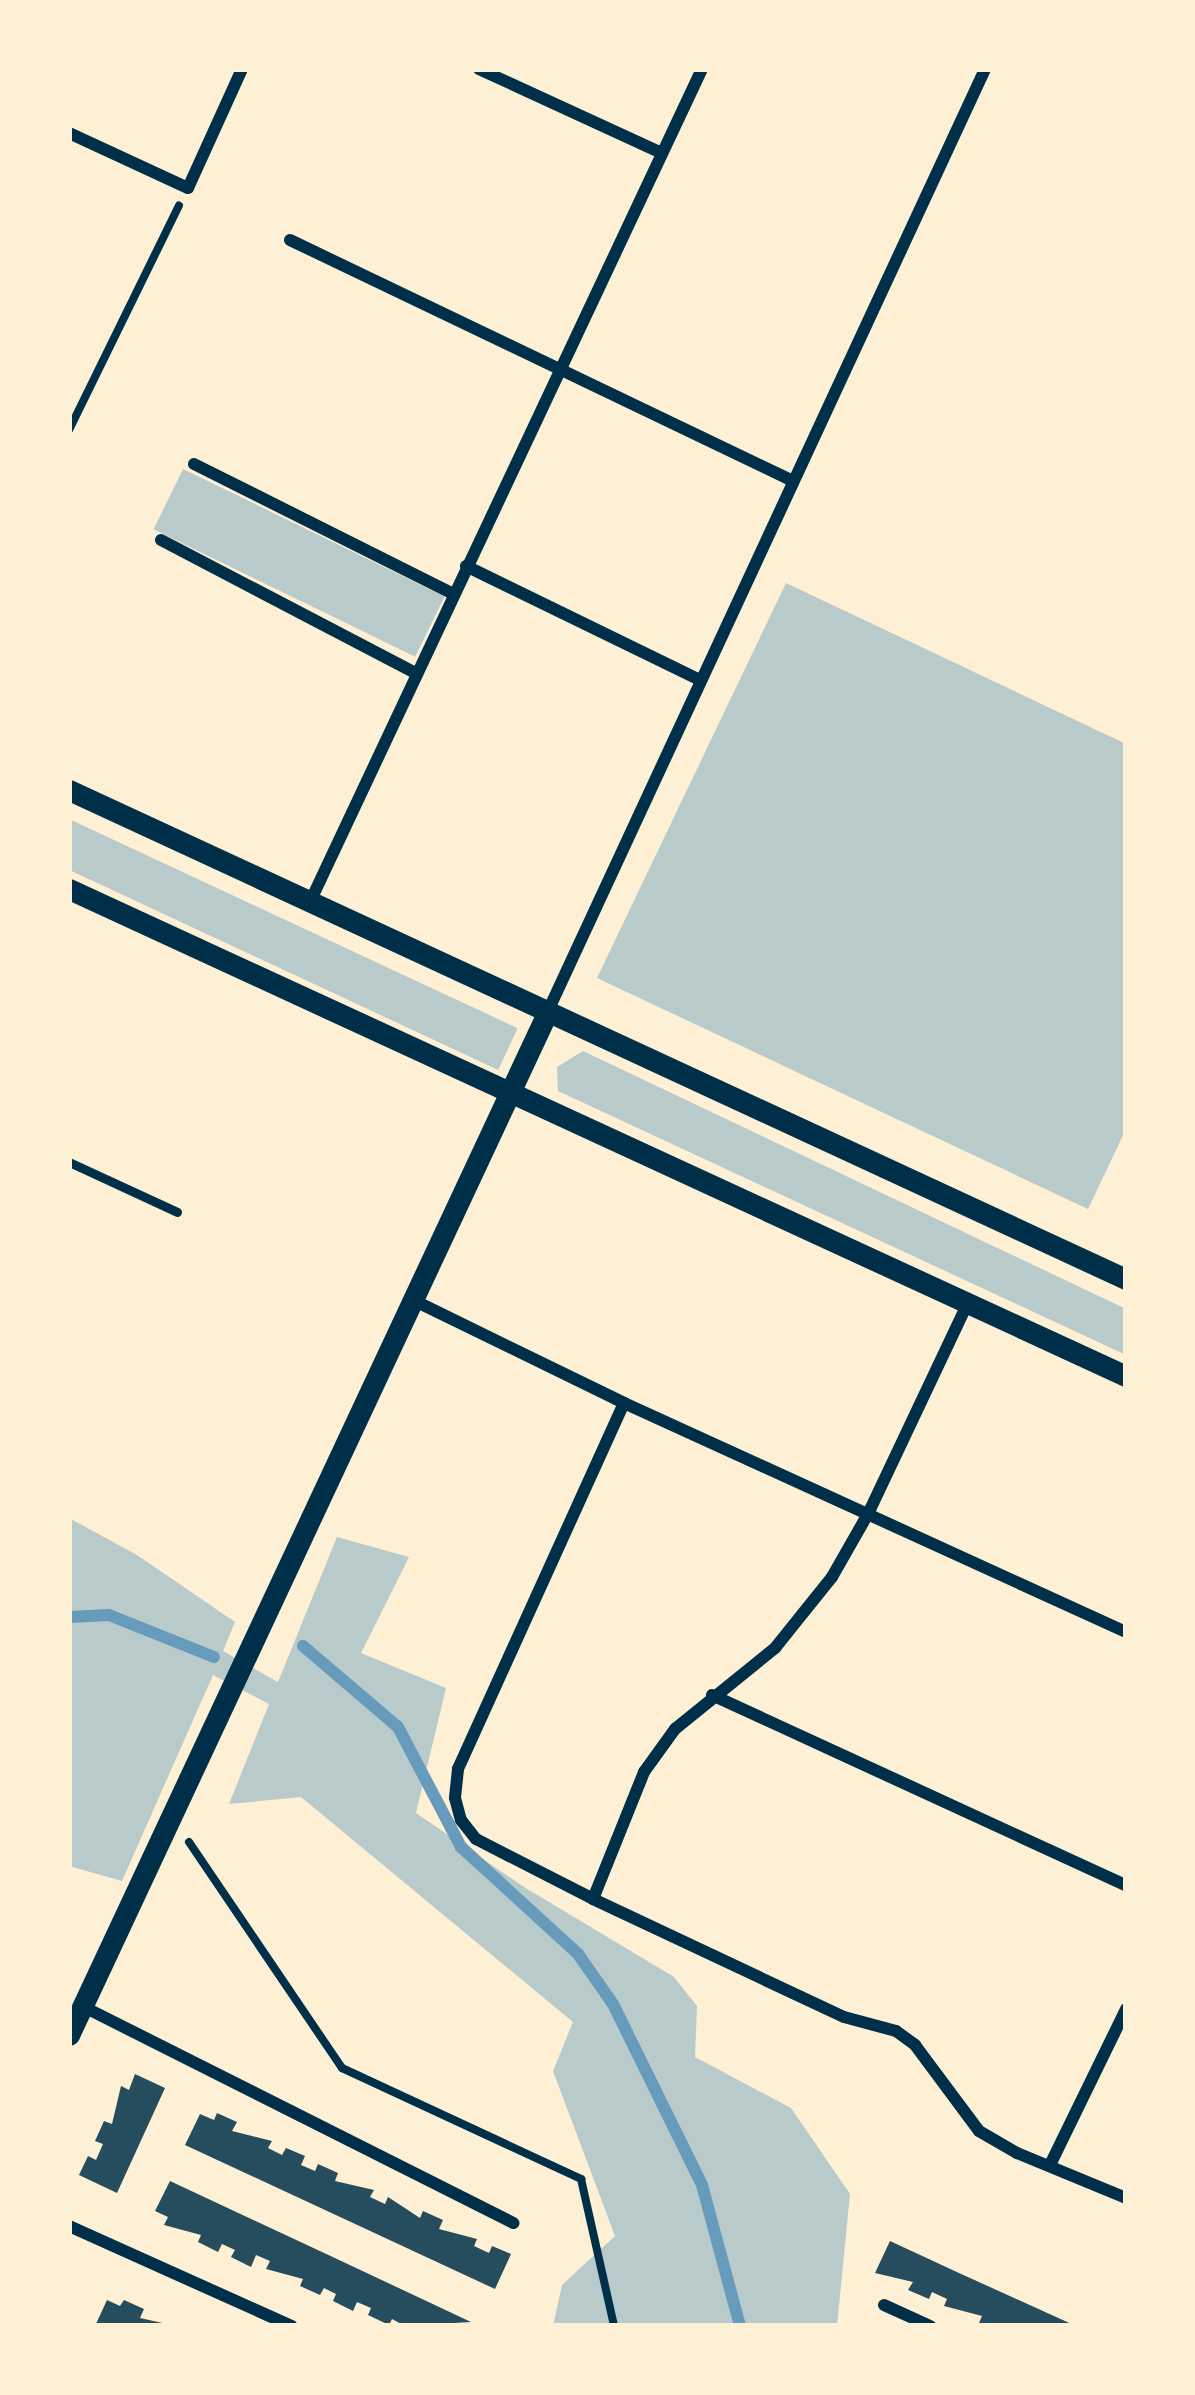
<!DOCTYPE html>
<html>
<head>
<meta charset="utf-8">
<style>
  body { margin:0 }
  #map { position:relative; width:1195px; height:2395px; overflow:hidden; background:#fdf0d5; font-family:Jost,sans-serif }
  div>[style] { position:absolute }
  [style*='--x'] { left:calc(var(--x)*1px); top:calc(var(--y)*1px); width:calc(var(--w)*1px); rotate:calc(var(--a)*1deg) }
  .green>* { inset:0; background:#b9caca; transform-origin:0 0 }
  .stream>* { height:12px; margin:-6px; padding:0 6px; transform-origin:6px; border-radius:6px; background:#669bbc }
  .building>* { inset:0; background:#264d5e }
  .path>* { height:8px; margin:-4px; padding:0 4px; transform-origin:4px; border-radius:4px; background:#003049 }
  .service>* { height:9px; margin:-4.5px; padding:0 4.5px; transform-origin:4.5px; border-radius:4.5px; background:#003049 }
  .minor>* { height:12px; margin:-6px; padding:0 6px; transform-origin:6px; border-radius:6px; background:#003049 }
  .tertiary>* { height:21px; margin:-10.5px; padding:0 10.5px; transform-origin:10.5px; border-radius:10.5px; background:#003049 }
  span { translate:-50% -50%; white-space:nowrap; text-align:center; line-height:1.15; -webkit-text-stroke:12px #fdf0d5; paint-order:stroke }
  .frame { position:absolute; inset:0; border:72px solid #fdf0d5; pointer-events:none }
</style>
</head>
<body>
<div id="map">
  <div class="green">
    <i style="left:183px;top:469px;width:291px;height:67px;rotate:26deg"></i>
    <i style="clip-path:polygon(786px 583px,1126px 744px,1126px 1129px,1088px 1209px,597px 978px)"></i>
    <i style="left:69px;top:819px;width:495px;height:46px;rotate:25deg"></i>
    <i style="clip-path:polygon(583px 1051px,1126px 1309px,1126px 1355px,558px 1091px,557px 1067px)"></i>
    <i style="clip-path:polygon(69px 1518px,137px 1555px,235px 1622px,223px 1651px,278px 1682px,337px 1537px,409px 1557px,361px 1653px,446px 1688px,416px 1813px,524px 1887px,674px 1977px,697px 2006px,695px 2057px,791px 2108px,850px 2194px,837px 2326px,553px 2326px,562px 2285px,615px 2236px,553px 2071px,573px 2022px,301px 1797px,229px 1804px,269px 1704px,213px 1675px,122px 1881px,69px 1866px)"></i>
  </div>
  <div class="stream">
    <i style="--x:69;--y:1617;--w:40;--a:-2.9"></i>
    <i style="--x:109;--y:1615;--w:113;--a:21.8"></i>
    <i style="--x:303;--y:1646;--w:125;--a:40.5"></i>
    <i style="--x:398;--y:1727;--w:136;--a:62.3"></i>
    <i style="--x:461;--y:1847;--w:159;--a:42.4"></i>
    <i style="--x:578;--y:1954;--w:61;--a:55"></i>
    <i style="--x:613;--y:2004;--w:202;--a:63.8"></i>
    <i style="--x:702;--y:2185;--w:146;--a:74.9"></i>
  </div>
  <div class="building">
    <i style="clip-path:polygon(135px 2074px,165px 2088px,117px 2193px,79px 2175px,88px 2156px,96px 2160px,103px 2144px,95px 2141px,104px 2121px,112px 2124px,121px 2086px,129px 2090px)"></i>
    <i style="clip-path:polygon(217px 2113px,237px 2122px,232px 2131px,272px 2141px,268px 2148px,282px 2155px,286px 2148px,305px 2156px,301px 2165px,315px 2171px,318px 2164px,338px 2173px,335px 2181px,374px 2190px,370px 2197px,385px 2204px,388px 2197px,420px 2218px,423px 2211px,443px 2220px,439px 2229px,477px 2239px,474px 2246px,489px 2253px,492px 2246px,511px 2254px,495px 2289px,185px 2145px,200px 2114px,214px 2120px)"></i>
    <i style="clip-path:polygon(170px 2181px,337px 2259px,471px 2322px,405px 2326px,392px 2319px,389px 2325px,368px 2315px,371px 2308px,357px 2302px,353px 2311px,333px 2301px,336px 2294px,324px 2288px,320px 2295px,300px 2286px,303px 2279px,266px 2269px,270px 2261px,256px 2255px,251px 2267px,231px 2257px,235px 2250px,222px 2244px,218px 2252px,198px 2242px,201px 2235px,164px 2225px,168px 2217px,155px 2211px)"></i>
    <i style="clip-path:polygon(890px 2241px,959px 2273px,1076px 2326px,979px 2323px,982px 2316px,944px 2306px,947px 2299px,932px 2292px,929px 2299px,908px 2290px,913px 2282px,875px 2273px)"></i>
    <i style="clip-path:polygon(107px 2300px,120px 2306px,124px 2300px,144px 2309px,140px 2318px,176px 2326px,95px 2326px)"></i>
  </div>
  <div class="path">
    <i style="--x:69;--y:430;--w:250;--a:-63.9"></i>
    <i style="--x:189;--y:1842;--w:273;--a:55.9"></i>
    <i style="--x:342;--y:2068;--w:264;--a:24.9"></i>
    <i style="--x:581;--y:2179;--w:151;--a:77.3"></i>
  </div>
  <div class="service">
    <i style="--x:69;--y:1162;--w:119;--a:24.8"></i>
  </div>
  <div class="minor">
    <i style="--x:479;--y:69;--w:201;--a:24.7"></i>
    <i style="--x:69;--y:133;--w:131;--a:24.8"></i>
    <i style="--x:188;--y:188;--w:131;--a:-65.6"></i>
    <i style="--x:290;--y:240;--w:556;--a:25.6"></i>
    <i style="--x:194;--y:464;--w:291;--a:26.6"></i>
    <i style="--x:161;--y:540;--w:289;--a:27.6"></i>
    <i style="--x:466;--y:566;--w:260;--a:26"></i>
    <i style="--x:310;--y:902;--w:921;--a:-64.8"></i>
    <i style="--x:548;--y:1011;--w:1038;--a:-65.11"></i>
    <i style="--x:413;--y:1300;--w:235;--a:26"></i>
    <i style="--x:624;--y:1403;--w:552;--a:24.52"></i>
    <i style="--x:624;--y:1403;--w:402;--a:114.4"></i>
    <i style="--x:458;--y:1769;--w:29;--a:96"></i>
    <i style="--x:455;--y:1798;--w:23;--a:75"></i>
    <i style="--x:461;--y:1820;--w:24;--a:52"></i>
    <i style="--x:476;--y:1839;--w:131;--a:27.1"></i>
    <i style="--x:593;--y:1899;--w:277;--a:25.2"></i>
    <i style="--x:844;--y:2017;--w:54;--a:15.1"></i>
    <i style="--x:896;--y:2031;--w:24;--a:36"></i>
    <i style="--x:915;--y:2045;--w:107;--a:53.3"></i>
    <i style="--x:979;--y:2131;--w:44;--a:30.1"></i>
    <i style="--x:1017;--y:2153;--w:118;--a:22.4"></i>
    <i style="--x:712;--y:1695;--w:456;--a:24.7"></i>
    <i style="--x:593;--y:1899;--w:137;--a:-68.1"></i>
    <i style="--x:644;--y:1772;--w:53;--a:-54.2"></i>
    <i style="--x:675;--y:1729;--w:129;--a:-39"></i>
    <i style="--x:775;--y:1648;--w:91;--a:-51.2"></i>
    <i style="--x:832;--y:1577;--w:73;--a:-60.3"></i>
    <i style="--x:868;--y:1514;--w:234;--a:-64.7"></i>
    <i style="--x:82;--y:2006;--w:483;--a:26.7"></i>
    <i style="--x:1050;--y:2165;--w:174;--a:-64"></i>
    <i style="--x:69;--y:2226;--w:244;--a:24.2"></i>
    <i style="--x:884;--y:2305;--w:51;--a:24.5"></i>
  </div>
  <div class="tertiary">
    <i style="--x:69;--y:790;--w:1165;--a:24.83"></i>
    <i style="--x:69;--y:889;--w:1164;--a:24.74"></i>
    <i style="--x:69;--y:2035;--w:1130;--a:-64.93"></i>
  </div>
  <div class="frame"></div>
</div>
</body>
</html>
